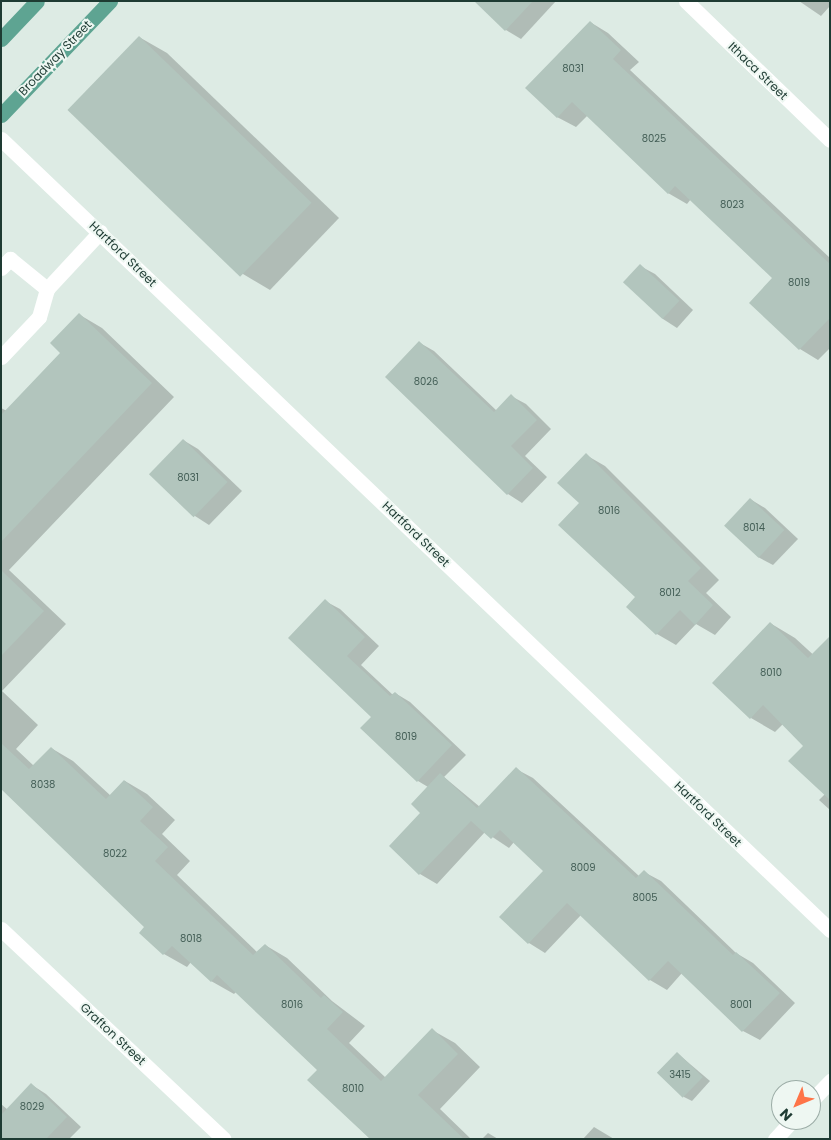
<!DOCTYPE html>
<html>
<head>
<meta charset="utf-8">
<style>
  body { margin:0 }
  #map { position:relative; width:831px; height:1140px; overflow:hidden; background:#ddebe4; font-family:Poppins,sans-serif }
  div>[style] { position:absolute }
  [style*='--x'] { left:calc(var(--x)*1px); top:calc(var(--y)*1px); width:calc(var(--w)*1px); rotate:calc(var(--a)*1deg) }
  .shadow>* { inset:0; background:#0003 }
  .building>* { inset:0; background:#b2c5bd; transform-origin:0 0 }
  .lane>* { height:15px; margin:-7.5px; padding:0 7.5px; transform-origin:7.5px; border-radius:7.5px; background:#fff }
  .street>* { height:15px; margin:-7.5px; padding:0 7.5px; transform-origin:7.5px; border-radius:7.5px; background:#fff }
  .primary>* { height:15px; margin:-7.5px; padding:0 7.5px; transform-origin:7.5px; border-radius:7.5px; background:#5ea492 }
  span { translate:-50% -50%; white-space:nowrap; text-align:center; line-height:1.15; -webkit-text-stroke:4px #eef7f2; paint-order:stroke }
  .number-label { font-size:10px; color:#435e56 }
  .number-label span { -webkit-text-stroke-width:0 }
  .street-label { font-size:12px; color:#1e3b33 }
  .frame { position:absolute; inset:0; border:2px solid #1e3b33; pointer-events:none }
  .north { position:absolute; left:771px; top:1080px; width:50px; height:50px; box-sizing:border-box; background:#eef7f2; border:1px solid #9baca6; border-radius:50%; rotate:225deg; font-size:14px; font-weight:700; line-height:20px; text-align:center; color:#1e3b33 }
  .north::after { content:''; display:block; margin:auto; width:18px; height:22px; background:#fe7448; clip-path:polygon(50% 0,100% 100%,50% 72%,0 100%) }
</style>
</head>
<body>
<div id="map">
  <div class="shadow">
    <i style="clip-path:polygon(556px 1px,521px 39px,506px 30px,477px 2px)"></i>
    <i style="clip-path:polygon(799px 1px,830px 1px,830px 6px,821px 16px)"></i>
    <i style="clip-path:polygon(590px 22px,608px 33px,639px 62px,630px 70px,830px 258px,830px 348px,818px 360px,800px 349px,774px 278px,691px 199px,687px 204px,668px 193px,588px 115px,576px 127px,557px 117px)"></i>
    <i style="clip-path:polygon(139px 37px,167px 53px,339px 218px,270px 290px,243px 274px)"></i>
    <i style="clip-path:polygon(640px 266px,655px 274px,693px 310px,677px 328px,663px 319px)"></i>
    <i style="clip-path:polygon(80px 315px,102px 328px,174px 397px,9px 570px,66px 624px,2px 691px,38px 725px,16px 749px,34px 766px,51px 748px,73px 761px,111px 796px,125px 781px,147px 794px,175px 820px,162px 834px,190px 861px,177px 875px,258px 953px,265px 945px,287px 958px,332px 1001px,365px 1026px,349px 1043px,386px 1078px,432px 1030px,455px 1043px,480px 1067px,440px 1109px,471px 1139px,376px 1139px,318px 1070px,236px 992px,234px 994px,211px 981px,191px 962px,187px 967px,164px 954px,141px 933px,146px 927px,1px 788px,1px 408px,7px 411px,62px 353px)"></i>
    <i style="clip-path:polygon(420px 343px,434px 351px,497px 411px,511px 396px,526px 404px,551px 429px,525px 456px,547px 477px,522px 503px,508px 494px)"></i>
    <i style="clip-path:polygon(183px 440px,198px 449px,242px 491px,209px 525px,195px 516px)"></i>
    <i style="clip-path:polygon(586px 455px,605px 466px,719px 580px,706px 593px,731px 617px,715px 635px,696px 624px,676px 645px,657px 634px,628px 607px,637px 597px,580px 503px)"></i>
    <i style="clip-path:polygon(750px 499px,765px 508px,798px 539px,773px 565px,758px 557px)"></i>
    <i style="clip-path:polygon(325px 601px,340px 609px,379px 646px,361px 665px,393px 695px,395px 693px,410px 702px,466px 755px,444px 777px,480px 807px,516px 769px,533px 778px,639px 876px,644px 872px,661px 881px,736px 953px,753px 963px,795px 1003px,760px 1040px,743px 1031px,682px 973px,667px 990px,650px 980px,581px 915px,545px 953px,529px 943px,501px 917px,545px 871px,514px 842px,509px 848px,485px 832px,437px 884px,420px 874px,422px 813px,428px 787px,418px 781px,373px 717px,290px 638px)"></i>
    <i style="clip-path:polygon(770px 623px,795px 638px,830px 670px,830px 810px,819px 800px,825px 794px,805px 746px,783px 724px,775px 732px,751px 718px)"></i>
    <i style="clip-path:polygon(677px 1053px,710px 1081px,692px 1101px,684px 1097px)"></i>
    <i style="clip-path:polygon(32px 1085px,46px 1094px,81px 1127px,69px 1139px,1px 1139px,1px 1104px,8px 1110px)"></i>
    <i style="clip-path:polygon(594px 1127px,614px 1139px,583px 1139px)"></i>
    <i style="clip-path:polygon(488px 1133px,498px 1139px,482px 1139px)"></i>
  </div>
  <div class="building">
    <i style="clip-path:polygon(474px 1px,533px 1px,505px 31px)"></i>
    <i style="clip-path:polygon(590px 21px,621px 50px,613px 59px,830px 264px,830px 318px,799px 350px,749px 303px,772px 278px,675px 186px,668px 194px,572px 102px,557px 118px,525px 88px)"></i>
    <i style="left:139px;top:36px;width:240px;height:103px;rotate:44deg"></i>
    <i style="left:640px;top:264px;width:54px;height:25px;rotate:43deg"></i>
    <i style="clip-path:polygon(79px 313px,152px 383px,1px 542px,1px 415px,60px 353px,50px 343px)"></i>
    <i style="clip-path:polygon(419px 341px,494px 412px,511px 394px,537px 420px,511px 446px,533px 468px,507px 495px,385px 377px)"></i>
    <i style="left:183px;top:439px;width:62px;height:49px;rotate:44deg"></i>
    <i style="clip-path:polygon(586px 453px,701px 568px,688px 581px,713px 605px,695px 625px,680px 610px,656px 635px,626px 607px,635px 597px,558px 525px,579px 503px,557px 483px)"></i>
    <i style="left:750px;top:498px;width:47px;height:38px;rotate:43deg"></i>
    <i style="clip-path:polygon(1px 570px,44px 611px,1px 656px)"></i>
    <i style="clip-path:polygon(325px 599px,365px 637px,347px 656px,390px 696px,395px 692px,452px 745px,417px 782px,360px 728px,371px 717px,288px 638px)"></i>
    <i style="clip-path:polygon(770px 622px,808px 658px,830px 636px,830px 800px,788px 761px,803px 746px,763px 705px,750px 719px,712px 683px)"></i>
    <i style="clip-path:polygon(1px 743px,29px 769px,51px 747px,106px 799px,124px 780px,153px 807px,140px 821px,168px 847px,155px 861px,253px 955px,265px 944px,321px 998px,324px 995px,343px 1012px,327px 1029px,381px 1081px,432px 1028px,458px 1054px,418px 1095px,464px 1139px,370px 1139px,307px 1080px,317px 1070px,217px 975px,211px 982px,172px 946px,163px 955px,139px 933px,144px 927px,1px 789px)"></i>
    <i style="clip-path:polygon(516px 767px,636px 878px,644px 870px,733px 955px,736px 952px,780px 993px,742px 1032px,668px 961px,649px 981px,567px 903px,528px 944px,499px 917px,543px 871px,500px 830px,491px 839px,471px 821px,419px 875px,389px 846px,420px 813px,411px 804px,440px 773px,477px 808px)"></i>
    <i style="left:677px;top:1052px;width:36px;height:29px;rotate:44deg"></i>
    <i style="clip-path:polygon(31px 1083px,67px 1117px,46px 1139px,1px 1139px,1px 1115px)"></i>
  </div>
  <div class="lane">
    <i style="--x:1;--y:268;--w:13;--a:-45"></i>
    <i style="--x:10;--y:259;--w:48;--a:39"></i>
    <i style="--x:1;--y:357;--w:55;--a:-46.5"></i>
    <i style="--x:39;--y:317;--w:29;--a:-74"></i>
    <i style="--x:47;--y:289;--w:78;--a:-47.1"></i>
  </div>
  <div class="street">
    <i style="--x:686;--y:1;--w:200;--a:44"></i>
    <i style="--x:1;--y:139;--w:1146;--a:43.66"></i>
    <i style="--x:1;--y:929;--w:306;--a:43.3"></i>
    <i style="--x:811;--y:1101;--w:28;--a:-46"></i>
    <i style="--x:775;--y:1139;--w:26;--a:-47"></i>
  </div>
  <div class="primary">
    <i style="--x:1;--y:39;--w:52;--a:-46.5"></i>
    <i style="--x:1;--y:115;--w:158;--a:-46.3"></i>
  </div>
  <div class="number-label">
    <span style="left:573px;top:69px">8031</span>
    <span style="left:654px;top:139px">8025</span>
    <span style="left:732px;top:205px">8023</span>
    <span style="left:799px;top:283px">8019</span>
    <span style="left:426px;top:382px">8026</span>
    <span style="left:188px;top:478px">8031</span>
    <span style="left:609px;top:511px">8016</span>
    <span style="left:754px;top:528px">8014</span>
    <span style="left:670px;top:593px">8012</span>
    <span style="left:771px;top:673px">8010</span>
    <span style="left:406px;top:737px">8019</span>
    <span style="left:43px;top:785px">8038</span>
    <span style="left:115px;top:854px">8022</span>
    <span style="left:583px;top:868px">8009</span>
    <span style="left:645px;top:898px">8005</span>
    <span style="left:191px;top:939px">8018</span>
    <span style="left:292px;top:1005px">8016</span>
    <span style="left:741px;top:1005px">8001</span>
    <span style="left:680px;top:1075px">3415</span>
    <span style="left:353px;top:1089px">8010</span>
    <span style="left:32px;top:1107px">8029</span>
  </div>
  <div class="street-label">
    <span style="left:55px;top:58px;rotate:-46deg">Broadway Street</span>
    <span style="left:758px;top:71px;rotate:44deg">Ithaca Street</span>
    <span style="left:123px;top:254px;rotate:44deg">Hartford Street</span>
    <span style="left:416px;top:534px;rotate:44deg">Hartford Street</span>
    <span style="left:708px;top:814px;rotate:44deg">Hartford Street</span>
    <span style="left:113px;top:1034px;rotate:43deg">Grafton Street</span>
  </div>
  <div class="frame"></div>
  <div class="north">N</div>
</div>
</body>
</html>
